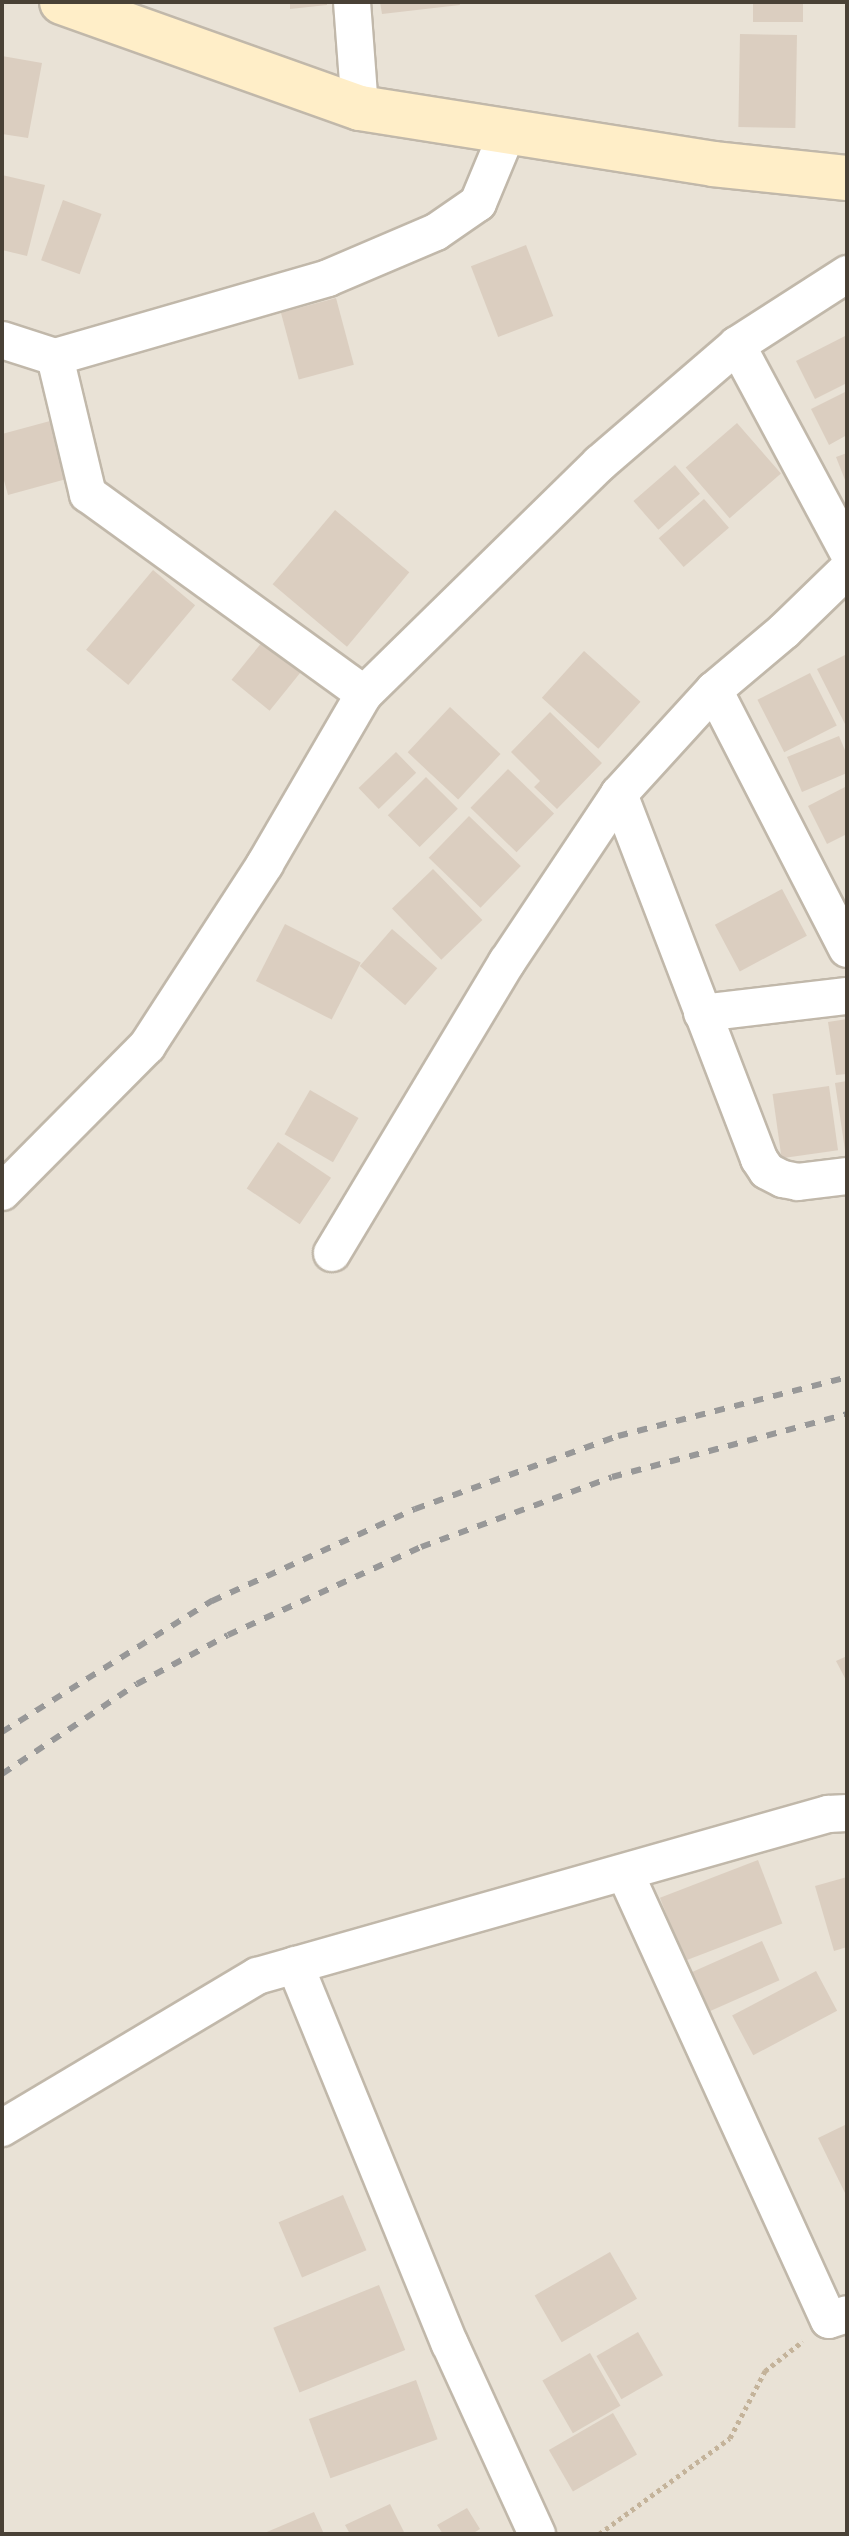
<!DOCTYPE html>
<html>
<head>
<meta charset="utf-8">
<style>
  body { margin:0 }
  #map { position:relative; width:849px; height:2536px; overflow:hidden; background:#f5f0e8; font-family:Rubik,sans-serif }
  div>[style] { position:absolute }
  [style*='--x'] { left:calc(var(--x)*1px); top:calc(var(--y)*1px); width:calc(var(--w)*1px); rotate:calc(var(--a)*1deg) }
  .residential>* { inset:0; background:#e9e2d6; transform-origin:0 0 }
  .building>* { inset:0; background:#dbcec0; transform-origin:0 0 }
  .path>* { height:5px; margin-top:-2.5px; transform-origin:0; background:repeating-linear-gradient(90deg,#c4b39a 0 4px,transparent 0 8px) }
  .roads { filter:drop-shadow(2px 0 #c1b8aa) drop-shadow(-2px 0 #c1b8aa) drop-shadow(0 2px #c1b8aa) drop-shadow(0 -2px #c1b8aa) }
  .street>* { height:36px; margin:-18px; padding:0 18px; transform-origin:18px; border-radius:18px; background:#fff }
  .secondary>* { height:44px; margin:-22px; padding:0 22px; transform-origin:22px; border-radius:22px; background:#ffeec8 }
  .rail>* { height:6px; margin-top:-3px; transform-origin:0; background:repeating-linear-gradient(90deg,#989898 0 10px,transparent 0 20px) }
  span { translate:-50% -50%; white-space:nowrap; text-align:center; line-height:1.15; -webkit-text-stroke:7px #fff; paint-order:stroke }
  .frame { position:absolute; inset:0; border:4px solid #494136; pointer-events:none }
</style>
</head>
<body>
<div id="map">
  <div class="residential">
    <i style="left:2px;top:2px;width:845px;height:2532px"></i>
  </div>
  <div class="building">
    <i style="clip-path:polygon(290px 2px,327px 2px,327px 5px,290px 9px)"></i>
    <i style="clip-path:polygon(380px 2px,459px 2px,460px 5px,382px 14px)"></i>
    <i style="left:753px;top:2px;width:50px;height:20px"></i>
    <i style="left:740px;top:34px;width:57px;height:93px;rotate:1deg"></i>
    <i style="clip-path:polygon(2px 56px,42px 63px,28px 138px,2px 134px)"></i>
    <i style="clip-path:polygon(2px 175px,45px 185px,27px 256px,2px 250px)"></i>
    <i style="left:63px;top:200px;width:41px;height:64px;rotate:20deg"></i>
    <i style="left:526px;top:245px;width:76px;height:59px;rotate:69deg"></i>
    <i style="left:336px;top:298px;width:69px;height:57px;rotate:75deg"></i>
    <i style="clip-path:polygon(847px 335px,847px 383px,815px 399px,796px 361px)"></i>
    <i style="clip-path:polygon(847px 391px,847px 435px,829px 445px,811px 409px)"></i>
    <i style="clip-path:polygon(76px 414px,92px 472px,8px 495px,2px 473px,2px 434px)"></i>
    <i style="left:737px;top:423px;width:67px;height:68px;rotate:49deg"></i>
    <i style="clip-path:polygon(847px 453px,847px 485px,836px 457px)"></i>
    <i style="left:675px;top:465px;width:38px;height:55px;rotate:49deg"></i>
    <i style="left:704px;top:499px;width:38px;height:60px;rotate:49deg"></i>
    <i style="left:335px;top:510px;width:97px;height:97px;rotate:40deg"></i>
    <i style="left:153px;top:570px;width:55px;height:104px;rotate:40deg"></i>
    <i style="left:263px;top:641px;width:49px;height:50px;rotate:39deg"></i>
    <i style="left:584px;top:651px;width:76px;height:63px;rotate:42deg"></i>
    <i style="clip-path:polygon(847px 654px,847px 728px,817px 669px)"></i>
    <i style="left:810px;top:673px;width:59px;height:59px;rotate:63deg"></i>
    <i style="left:450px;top:707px;width:69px;height:62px;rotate:43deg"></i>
    <i style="clip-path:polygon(550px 712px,602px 763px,557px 809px,534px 787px,540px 781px,511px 752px)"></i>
    <i style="clip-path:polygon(839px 736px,847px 755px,847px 773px,802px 792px,787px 757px)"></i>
    <i style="left:396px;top:752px;width:29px;height:52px;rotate:46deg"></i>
    <i style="left:508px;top:769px;width:64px;height:54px;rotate:44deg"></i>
    <i style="left:426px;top:777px;width:45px;height:54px;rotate:45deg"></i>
    <i style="clip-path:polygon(847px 786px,847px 834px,827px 844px,808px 806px)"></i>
    <i style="left:469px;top:816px;width:72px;height:58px;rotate:44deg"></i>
    <i style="left:433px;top:869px;width:71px;height:57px;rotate:46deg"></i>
    <i style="left:782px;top:889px;width:53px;height:76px;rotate:62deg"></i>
    <i style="left:285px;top:924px;width:85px;height:64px;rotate:27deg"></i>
    <i style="left:392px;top:929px;width:60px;height:49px;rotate:41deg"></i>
    <i style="clip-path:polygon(847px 1019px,847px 1074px,836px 1075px,828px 1022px)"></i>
    <i style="clip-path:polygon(847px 1081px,847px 1150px,845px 1150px,835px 1083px)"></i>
    <i style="left:829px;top:1086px;width:65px;height:57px;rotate:82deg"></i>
    <i style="left:310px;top:1090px;width:56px;height:51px;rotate:30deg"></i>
    <i style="left:278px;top:1142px;width:64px;height:56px;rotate:34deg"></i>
    <i style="clip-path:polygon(847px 1656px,847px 1682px,836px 1661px)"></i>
    <i style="left:758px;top:1860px;width:68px;height:105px;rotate:69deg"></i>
    <i style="clip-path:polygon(847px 1877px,847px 1947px,834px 1951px,815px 1886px)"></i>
    <i style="left:762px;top:1941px;width:43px;height:77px;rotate:66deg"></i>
    <i style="left:816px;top:1971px;width:45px;height:95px;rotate:62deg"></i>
    <i style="clip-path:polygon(847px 2124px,847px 2197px,818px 2138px)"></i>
    <i style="left:343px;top:2195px;width:60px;height:70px;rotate:67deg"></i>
    <i style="left:610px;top:2252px;width:54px;height:87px;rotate:60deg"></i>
    <i style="left:379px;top:2285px;width:70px;height:114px;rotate:68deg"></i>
    <i style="left:638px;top:2332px;width:50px;height:48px;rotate:60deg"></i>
    <i style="left:590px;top:2353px;width:61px;height:55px;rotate:60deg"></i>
    <i style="left:416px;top:2380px;width:63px;height:114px;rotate:70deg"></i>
    <i style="left:613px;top:2413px;width:48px;height:74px;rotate:60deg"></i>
    <i style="clip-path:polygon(390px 2504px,405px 2534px,350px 2534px,345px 2525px)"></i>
    <i style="clip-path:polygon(467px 2508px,480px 2529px,472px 2534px,443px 2534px,437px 2525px)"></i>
    <i style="clip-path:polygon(314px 2512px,324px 2534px,262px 2534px)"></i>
  </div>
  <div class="path">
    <i style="--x:599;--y:2534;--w:162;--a:-36.2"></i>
    <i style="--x:730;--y:2438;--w:76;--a:-62.4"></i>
    <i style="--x:765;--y:2371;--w:48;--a:-38.3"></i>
  </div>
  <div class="roads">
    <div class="street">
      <i style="--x:352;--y:2;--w:106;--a:85.7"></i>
      <i style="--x:2;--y:340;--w:56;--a:17.8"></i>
      <i style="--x:55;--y:357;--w:284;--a:-16.1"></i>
      <i style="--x:328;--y:278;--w:117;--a:-23.1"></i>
      <i style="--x:436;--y:232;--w:51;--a:-34.6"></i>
      <i style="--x:478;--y:203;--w:78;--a:-67.4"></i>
      <i style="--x:737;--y:345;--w:233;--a:61.8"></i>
      <i style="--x:55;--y:357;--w:141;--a:76.5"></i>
      <i style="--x:88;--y:494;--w:341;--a:35.9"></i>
      <i style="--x:714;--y:690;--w:291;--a:62.8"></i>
      <i style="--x:619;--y:794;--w:141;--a:-47.6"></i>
      <i style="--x:714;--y:690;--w:92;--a:-40.1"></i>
      <i style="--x:784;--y:631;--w:88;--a:-44.1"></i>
      <i style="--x:702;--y:1013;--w:146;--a:-6.7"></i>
      <i style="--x:2;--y:1192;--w:206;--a:-45.2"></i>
      <i style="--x:147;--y:1046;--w:217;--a:-57"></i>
      <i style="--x:265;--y:864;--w:197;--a:-59.8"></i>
      <i style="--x:364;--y:694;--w:330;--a:-44.4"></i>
      <i style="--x:600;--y:463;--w:181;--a:-40.7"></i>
      <i style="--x:737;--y:345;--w:131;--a:-32.8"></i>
      <i style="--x:332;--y:1253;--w:340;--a:-59"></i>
      <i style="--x:507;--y:962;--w:202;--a:-56.3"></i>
      <i style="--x:619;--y:794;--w:391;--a:69"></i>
      <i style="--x:759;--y:1159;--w:14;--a:56"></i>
      <i style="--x:767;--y:1171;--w:18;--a:27"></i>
      <i style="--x:783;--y:1179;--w:15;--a:11"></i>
      <i style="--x:798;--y:1182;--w:49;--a:-7"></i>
      <i style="--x:625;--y:1873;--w:491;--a:65.5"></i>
      <i style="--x:829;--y:2320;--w:19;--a:-18"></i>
      <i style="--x:295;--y:1965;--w:409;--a:67.8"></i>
      <i style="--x:450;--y:2344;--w:209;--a:65.4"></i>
      <i style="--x:2;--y:2128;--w:297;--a:-30.8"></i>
      <i style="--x:257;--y:1976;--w:594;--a:-15.84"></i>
      <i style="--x:828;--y:1814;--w:19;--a:-3"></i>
    </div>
    <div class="secondary">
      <i style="--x:62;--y:2;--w:316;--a:19.6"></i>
      <i style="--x:360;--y:108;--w:357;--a:9"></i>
      <i style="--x:713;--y:164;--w:135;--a:6"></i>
    </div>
  </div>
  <div class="rail">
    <i style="--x:2;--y:1732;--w:248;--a:-32"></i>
    <i style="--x:212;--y:1601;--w:223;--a:-24.4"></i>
    <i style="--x:415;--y:1509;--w:216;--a:-19.8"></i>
    <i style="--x:618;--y:1436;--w:236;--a:-14.4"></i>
    <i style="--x:2;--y:1774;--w:162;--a:-33.7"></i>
    <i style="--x:137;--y:1684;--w:103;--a:-28.3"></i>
    <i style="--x:228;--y:1635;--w:212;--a:-24.5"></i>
    <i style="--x:421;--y:1547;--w:203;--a:-20.1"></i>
    <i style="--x:612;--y:1477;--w:243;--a:-15"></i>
  </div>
  <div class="frame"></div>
</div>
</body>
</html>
